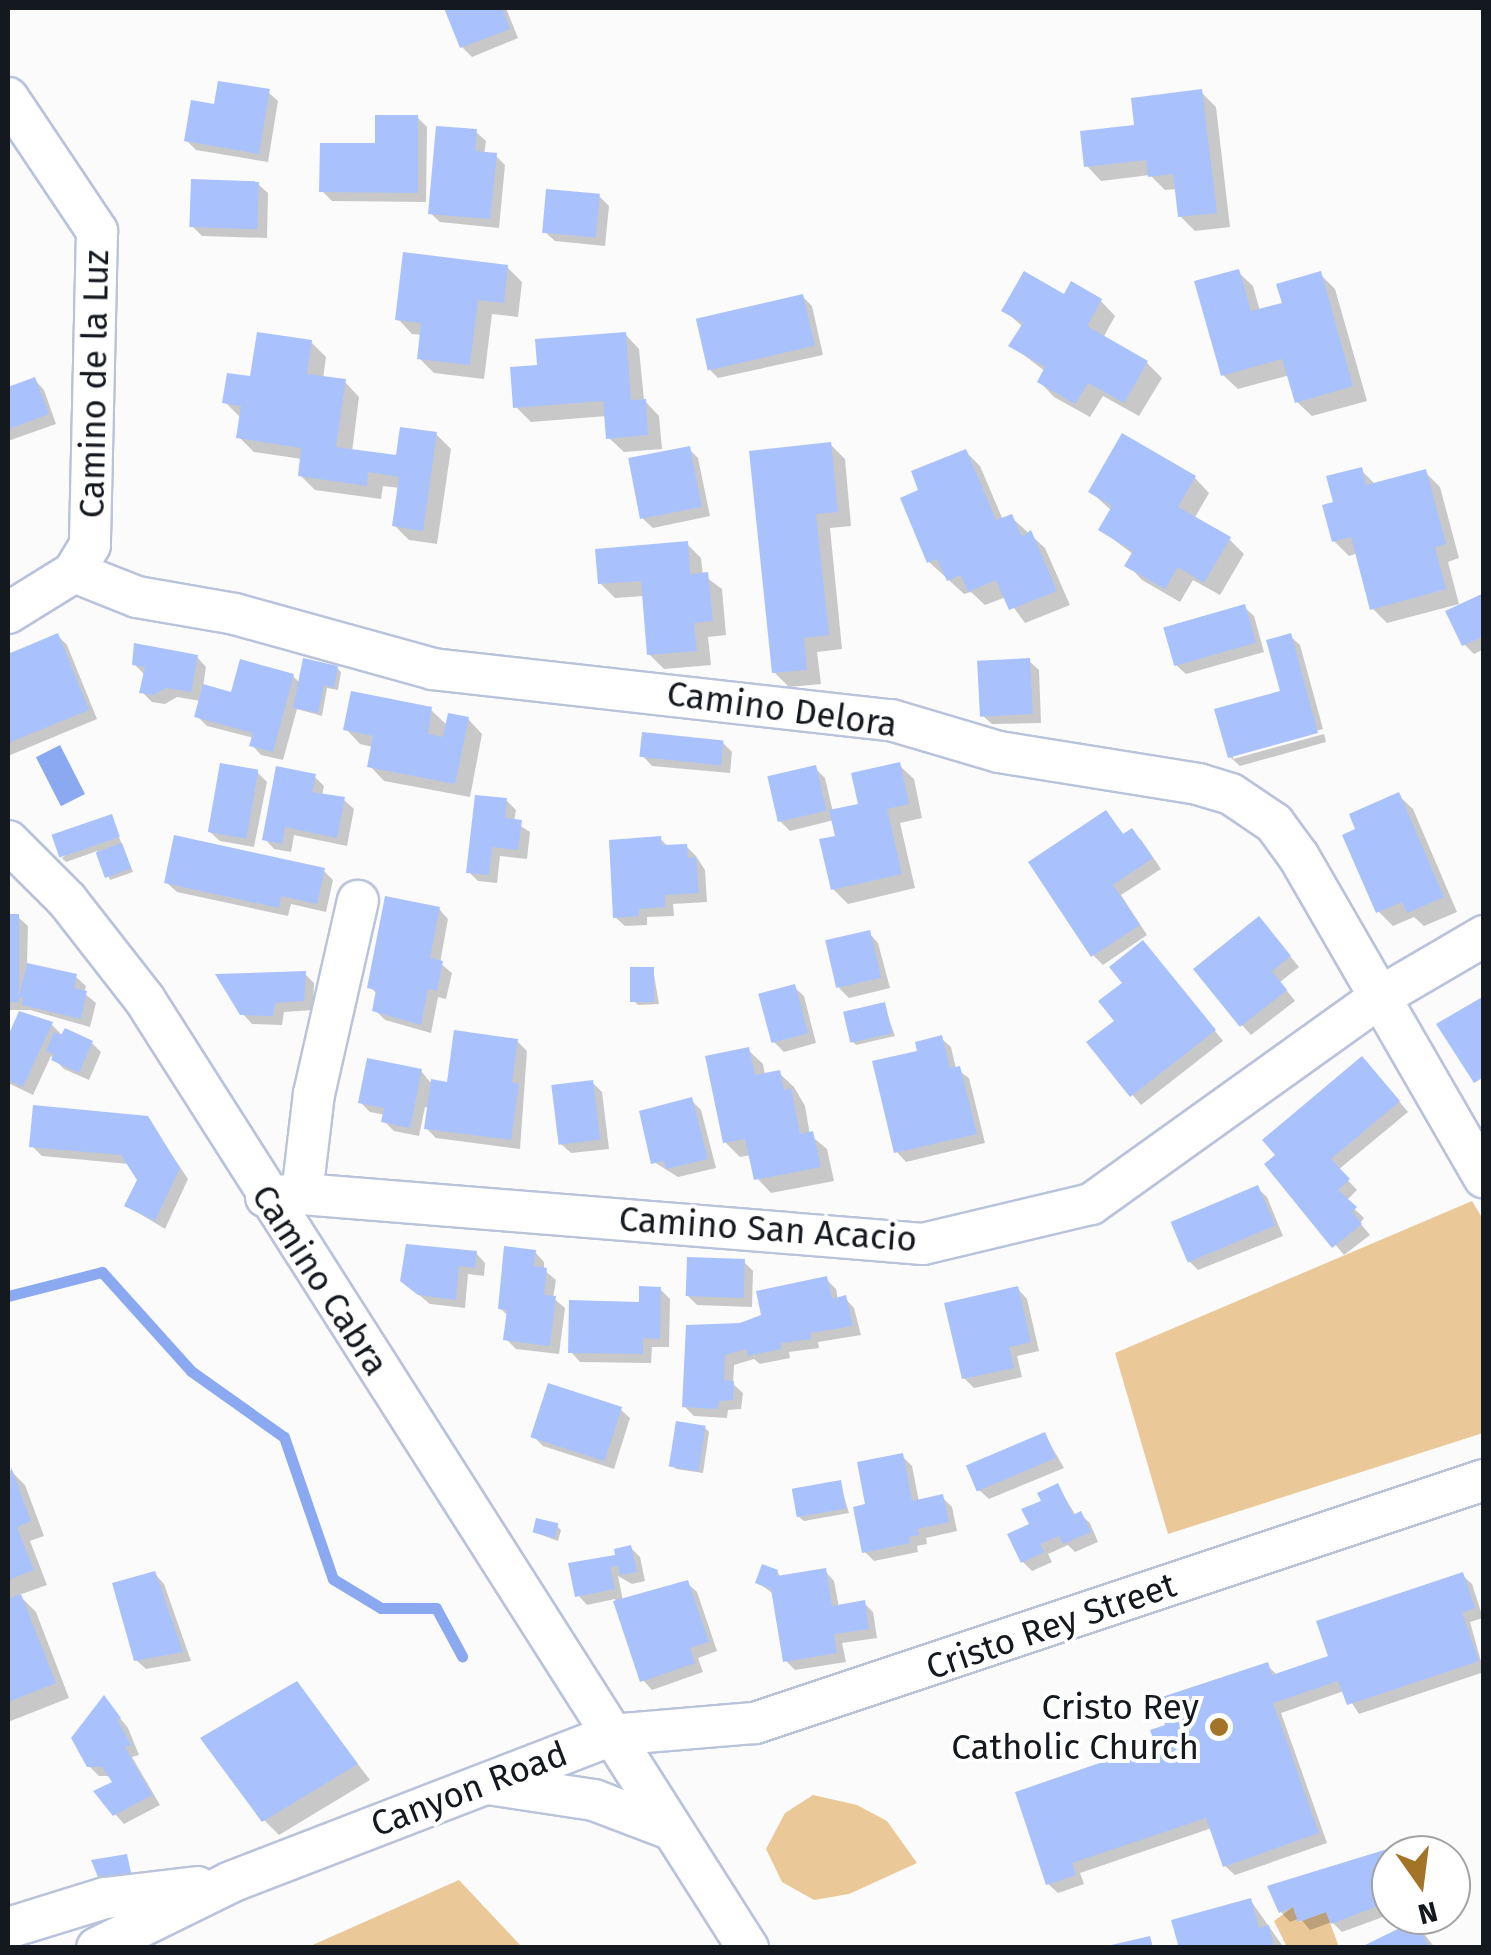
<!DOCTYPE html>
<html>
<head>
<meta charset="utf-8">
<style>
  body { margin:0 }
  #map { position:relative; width:1491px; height:1955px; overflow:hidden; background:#fbfbfb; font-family:"Fira Sans",sans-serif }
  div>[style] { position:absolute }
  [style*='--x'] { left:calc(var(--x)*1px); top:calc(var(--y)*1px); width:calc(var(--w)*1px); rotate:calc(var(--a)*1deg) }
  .green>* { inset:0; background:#ebc898 }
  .water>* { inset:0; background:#8ba9f0; transform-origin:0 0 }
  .shadow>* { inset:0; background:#0003 }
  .stream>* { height:11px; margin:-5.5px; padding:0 5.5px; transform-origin:5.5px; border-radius:5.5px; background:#8ba9f0 }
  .building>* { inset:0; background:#a9c2fd; transform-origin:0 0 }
  .roads { filter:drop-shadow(2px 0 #b9c3d9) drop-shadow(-2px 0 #b9c3d9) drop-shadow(0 2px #b9c3d9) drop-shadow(0 -2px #b9c3d9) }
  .minor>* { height:40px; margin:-20px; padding:0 20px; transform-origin:20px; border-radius:20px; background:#fff }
  .dots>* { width:28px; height:28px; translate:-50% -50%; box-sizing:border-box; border:5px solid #fff; border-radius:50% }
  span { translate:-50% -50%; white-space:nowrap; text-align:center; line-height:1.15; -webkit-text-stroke:8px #fff; paint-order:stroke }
  .street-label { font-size:35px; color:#14181f }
  .poi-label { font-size:35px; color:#14181f }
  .right { translate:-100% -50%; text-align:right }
  .frame { position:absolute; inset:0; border:10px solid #14181f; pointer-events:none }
  .north { position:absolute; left:1371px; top:1835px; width:100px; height:100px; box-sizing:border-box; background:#fff; border:2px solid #a1a3a5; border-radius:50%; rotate:166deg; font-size:28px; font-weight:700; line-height:40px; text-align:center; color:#14181f }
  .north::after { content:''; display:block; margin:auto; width:35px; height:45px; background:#a37327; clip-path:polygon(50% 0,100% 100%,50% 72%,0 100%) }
</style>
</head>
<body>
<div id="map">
  <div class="green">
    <i style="clip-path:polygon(1472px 1201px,1484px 1221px,1483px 1433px,1168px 1534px,1115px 1353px)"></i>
    <i style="clip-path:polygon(813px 1795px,857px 1805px,887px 1821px,917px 1863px,849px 1894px,814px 1900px,782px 1882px,766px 1849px,785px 1813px)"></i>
    <i style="clip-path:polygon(459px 1880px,522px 1947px,308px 1947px)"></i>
    <i style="clip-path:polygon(1293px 1907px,1299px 1922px,1326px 1912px,1339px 1947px,1287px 1947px,1274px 1921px)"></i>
  </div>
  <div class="water">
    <i style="left:60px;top:745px;width:55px;height:27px;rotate:63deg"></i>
  </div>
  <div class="shadow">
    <i style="clip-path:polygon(446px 8px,506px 8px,518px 38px,472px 57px,462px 47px)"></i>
    <i style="clip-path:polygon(268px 92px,278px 101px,268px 162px,196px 150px,187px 141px,216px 107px)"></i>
    <i style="clip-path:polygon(1201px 92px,1216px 107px,1230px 227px,1195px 231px,1180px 216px,1177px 189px,1165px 190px,1150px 175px,1101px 181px,1087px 166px,1137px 127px)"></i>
    <i style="clip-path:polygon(417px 117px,427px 127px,426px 202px,332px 201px,322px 191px)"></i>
    <i style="clip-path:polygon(476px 132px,486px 141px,484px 155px,496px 156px,505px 165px,499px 228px,440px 222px,430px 213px)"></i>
    <i style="clip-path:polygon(258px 184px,268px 193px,267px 238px,202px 236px,192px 226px)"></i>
    <i style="clip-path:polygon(599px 196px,609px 206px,605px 246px,555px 241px,545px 232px)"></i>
    <i style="clip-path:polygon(507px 267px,522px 282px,518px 317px,492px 314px,484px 379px,434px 373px,419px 358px,422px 335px,412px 334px,398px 319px)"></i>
    <i style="clip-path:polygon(1238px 272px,1253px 286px,1260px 311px,1285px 305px,1320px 274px,1335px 289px,1367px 401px,1312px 416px,1297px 402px,1290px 375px,1238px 389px,1223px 375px)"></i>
    <i style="clip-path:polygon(802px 296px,812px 306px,823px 355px,718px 378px,709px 369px)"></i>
    <i style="clip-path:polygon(1065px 297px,1101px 301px,1115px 316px,1103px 338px,1147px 363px,1162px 378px,1139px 416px,1103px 396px,1090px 417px,1054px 397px,1040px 382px,1046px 372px,1012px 346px,1023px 327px,1004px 310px)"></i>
    <i style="clip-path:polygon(625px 334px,639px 349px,644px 400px,659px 416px,662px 449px,624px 452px,609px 438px,607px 416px,531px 422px,516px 407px,540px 367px)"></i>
    <i style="clip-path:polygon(311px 342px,326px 357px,323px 379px,345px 382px,359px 397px,352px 452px,399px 458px,436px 434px,451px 449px,437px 544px,409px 540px,394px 525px,400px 488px,383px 486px,381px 499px,315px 490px,300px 475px,302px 459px,254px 452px,239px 437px,240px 417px,225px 402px)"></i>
    <i style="clip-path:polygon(35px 380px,44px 390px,56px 424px,8px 441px,8px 389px)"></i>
    <i style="clip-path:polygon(830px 444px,845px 459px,851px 526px,830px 528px,842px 649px,817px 652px,821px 684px,789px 687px,774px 672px)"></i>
    <i style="clip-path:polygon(689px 449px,698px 458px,710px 516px,653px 528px,643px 519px)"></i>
    <i style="clip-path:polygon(966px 452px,980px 466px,1003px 520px,1011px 517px,1045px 548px,1070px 605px,1025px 623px,1006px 597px,985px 605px,971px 592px,964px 594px,929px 562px,922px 492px)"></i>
    <i style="clip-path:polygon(1361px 470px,1376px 485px,1425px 472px,1440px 487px,1459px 558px,1448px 562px,1459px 604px,1387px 623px,1372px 608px,1358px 553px,1349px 556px,1334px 541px)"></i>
    <i style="clip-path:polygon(1195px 478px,1209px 493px,1194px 519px,1229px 539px,1244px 554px,1220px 595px,1193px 580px,1180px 602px,1142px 580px,1128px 565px,1134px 555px,1101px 530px,1112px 511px,1091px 492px)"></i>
    <i style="clip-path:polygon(687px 544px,701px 558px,703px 575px,722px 589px,726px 635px,708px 637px,711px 665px,664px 669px,649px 654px,644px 596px,615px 598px,600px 583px)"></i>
    <i style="clip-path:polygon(1484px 596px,1484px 649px,1474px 654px,1464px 644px)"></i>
    <i style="clip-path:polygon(1244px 607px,1254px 616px,1264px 652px,1186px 674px,1176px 665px)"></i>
    <i style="clip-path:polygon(58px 636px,67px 645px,97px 719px,8px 756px,8px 656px)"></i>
    <i style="clip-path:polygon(1290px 636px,1300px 645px,1323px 729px,1233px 754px,1233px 759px,1324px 734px,1326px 742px,1240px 766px,1230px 757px,1283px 692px)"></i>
    <i style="clip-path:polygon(197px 657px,206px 667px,203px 687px,233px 695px,293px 676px,300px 683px,337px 668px,341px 672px,338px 690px,327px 688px,322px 716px,297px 709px,283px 760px,261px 755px,252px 745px,254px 738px,207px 726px,197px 716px,201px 701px,177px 697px,165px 704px,152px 702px,142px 692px,144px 674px,134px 664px)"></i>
    <i style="clip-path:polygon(1029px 661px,1039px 670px,1041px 723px,992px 724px,982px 715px)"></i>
    <i style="clip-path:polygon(431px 710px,448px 726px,468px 719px,482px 734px,470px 797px,384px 781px,370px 766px,373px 747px,360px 744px,346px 729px)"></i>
    <i style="clip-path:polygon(722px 742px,732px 752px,730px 773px,652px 766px,643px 756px)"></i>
    <i style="clip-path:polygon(899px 765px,914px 779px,922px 818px,900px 823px,915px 888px,848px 904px,833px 889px,838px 838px,834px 820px,790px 831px,780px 821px,815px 768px,825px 778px,833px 812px,861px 806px)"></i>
    <i style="clip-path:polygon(257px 772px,267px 782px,254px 847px,220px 841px,210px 832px)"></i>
    <i style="clip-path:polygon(314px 776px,324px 786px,322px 796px,344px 800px,354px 809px,347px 846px,294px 835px,291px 852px,274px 849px,265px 839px)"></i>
    <i style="clip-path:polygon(1398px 795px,1413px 809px,1457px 912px,1424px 926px,1414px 917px,1393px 926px,1378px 911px,1359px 830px)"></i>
    <i style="clip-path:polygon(506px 800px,516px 810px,514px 822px,530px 832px,527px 859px,500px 856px,497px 883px,478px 881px,469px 872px)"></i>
    <i style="clip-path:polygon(1106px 813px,1125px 836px,1132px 831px,1142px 841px,1161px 869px,1121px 895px,1147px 935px,1103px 965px,1093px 955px)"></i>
    <i style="clip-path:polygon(111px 817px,133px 872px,110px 880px,97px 851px,66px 862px,62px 858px)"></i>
    <i style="clip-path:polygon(660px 839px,669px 847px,686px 846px,696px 856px,705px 870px,707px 902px,673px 904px,674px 916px,647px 917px,647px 925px,625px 926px,615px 917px)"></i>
    <i style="clip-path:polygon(323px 870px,333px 880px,326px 912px,291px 904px,288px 916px,177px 892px,167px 883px)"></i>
    <i style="clip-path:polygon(439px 909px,448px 919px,440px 963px,452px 973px,446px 999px,438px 997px,431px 1033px,385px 1020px,375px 1010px,378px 995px,370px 987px)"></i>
    <i style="clip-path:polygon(8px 917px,18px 917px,28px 926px,27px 966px,76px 977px,86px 986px,84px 993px,96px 1003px,90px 1027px,30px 1010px,8px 1010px)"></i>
    <i style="clip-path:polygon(1268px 929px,1299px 967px,1280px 982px,1295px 1001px,1251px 1035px,1242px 1025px)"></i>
    <i style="clip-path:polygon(869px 933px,878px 943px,890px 988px,849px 998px,839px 988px)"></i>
    <i style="clip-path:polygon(1152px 953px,1223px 1041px,1141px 1105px,1089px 1043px,1117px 1021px,1125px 983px)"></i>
    <i style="clip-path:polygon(653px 969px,659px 1004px,638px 1005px,634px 1001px)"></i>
    <i style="clip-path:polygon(305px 974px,314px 983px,313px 1010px,284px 1012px,282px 1025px,252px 1024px,242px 1013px)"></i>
    <i style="clip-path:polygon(794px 987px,804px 996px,816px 1043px,784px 1052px,774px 1042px)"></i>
    <i style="clip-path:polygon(884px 1005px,895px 1036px,856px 1045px,852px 1041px)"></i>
    <i style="clip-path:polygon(20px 1014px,52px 1025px,63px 1036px,92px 1043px,101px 1052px,89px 1080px,64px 1069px,51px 1056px,33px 1095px,8px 1083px,8px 1042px)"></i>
    <i style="clip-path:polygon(941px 1038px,951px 1047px,956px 1069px,969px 1078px,985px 1143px,906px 1162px,897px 1152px,920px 1052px)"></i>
    <i style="clip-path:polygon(517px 1041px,527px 1051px,520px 1149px,436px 1138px,426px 1128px,429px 1108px,425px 1107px,419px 1136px,394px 1131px,384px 1121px,385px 1115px,370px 1112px,360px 1102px,421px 1071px,430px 1082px,449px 1085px)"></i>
    <i style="clip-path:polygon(748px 1050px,763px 1064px,765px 1075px,779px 1073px,794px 1087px,805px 1106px,810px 1135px,827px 1149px,834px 1181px,771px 1193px,757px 1178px,751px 1155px,740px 1157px,725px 1142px)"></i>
    <i style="clip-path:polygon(1371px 1068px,1408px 1112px,1338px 1170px,1357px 1190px,1346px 1201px,1364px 1218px,1360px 1223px,1370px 1235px,1344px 1255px,1268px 1164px)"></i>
    <i style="clip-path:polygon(592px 1082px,602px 1092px,609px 1149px,571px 1153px,561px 1144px)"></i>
    <i style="clip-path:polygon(691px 1100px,701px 1110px,716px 1168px,678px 1177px,654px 1162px)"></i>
    <i style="clip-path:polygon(147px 1118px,188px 1179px,165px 1229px,127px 1206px,140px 1180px,129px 1164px,42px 1156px,32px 1146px)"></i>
    <i style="clip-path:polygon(1257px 1188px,1267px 1197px,1283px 1236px,1198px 1270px,1188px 1260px)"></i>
    <i style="clip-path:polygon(535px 1252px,544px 1262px,544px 1270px,556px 1280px,553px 1298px,565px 1308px,559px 1354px,516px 1349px,506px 1339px,508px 1316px,500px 1308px)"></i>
    <i style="clip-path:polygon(476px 1253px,485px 1263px,484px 1276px,468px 1274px,465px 1308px,430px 1304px,413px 1290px)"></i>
    <i style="clip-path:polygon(744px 1262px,753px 1271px,752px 1307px,697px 1305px,687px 1295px)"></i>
    <i style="clip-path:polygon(826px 1279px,836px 1289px,838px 1300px,845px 1298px,854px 1308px,861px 1335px,818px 1342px,819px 1348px,789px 1352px,790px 1358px,760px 1364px,754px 1359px,734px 1365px,733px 1384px,743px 1393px,741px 1409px,728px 1410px,727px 1418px,694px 1416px,684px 1406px,741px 1325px,764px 1317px)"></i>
    <i style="clip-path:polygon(660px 1289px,670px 1299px,669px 1347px,652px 1347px,651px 1363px,580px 1362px,571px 1352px)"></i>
    <i style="clip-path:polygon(1018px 1289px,1027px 1299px,1039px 1351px,1017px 1356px,1022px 1377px,974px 1388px,964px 1378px)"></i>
    <i style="clip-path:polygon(620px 1409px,630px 1418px,614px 1469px,543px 1446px,533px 1436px)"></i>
    <i style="clip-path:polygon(705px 1428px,709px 1432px,703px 1473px,676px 1469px,672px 1465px)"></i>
    <i style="clip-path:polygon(1045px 1435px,1064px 1468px,989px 1499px,979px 1490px)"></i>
    <i style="clip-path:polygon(902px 1456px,912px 1466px,919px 1502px,942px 1497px,952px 1507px,957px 1531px,926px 1538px,927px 1544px,917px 1546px,918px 1552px,874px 1561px,864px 1551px,868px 1506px)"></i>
    <i style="clip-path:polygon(10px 1470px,25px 1485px,44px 1536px,30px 1541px,47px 1585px,19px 1595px,36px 1612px,69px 1698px,8px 1722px)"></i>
    <i style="clip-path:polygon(840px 1483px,849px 1513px,804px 1521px,799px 1517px)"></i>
    <i style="clip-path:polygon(1058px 1486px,1076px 1516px,1080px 1514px,1090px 1523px,1098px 1542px,1075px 1552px,1068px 1545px,1048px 1554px,1052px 1562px,1032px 1571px,1023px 1562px,1044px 1502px)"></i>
    <i style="clip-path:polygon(556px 1525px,561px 1530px,558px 1541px,536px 1533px)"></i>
    <i style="clip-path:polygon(631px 1548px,640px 1557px,645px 1581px,632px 1584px,618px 1576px,623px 1601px,687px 1583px,697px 1592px,717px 1651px,698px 1658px,703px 1672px,652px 1690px,643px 1680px,615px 1599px,587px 1605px,578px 1595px)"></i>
    <i style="clip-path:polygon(825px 1571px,834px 1581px,839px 1607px,864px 1603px,873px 1612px,877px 1638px,842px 1643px,846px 1662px,795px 1670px,785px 1660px,775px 1595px,758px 1583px,777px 1572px,782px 1578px)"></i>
    <i style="clip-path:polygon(155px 1574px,164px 1584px,191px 1661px,146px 1669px,136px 1660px)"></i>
    <i style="clip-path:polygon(1462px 1575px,1472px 1584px,1483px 1618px,1470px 1622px,1484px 1672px,1359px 1714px,1344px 1691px,1281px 1713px,1327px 1843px,1235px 1875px,1225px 1866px,1212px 1828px,1080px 1873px,1084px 1884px,1058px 1893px,1048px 1884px,1158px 1746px,1168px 1726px,1267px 1665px,1278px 1676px,1331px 1658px)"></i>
    <i style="clip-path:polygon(297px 1684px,370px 1780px,279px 1835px,264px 1820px)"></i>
    <i style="clip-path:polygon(104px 1698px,128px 1728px,139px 1755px,132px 1757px,160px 1805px,124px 1824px,115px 1814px,116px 1783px,111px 1776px,99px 1776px,89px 1766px)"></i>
    <i style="clip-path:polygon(1393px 1850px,1398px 1855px,1391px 1855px,1391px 1914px,1342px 1932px,1332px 1922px,1310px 1930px,1300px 1918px,1290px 1922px,1281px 1912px)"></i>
    <i style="clip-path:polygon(1251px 1901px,1284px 1948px,1181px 1948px)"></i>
    <i style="clip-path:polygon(1416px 1923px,1435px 1948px,1365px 1948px)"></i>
  </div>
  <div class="stream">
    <i style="--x:8;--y:1296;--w:97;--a:-14.3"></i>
    <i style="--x:102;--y:1272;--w:133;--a:48"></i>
    <i style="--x:191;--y:1371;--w:114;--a:35.4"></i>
    <i style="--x:284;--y:1437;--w:150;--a:71"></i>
    <i style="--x:333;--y:1579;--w:56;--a:31.1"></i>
    <i style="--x:381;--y:1608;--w:55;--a:0"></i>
    <i style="--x:436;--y:1608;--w:55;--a:61.6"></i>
  </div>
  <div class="building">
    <i style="clip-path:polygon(444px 8px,502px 8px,510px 29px,460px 48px)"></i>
    <i style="clip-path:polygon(218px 81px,270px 89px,259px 154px,184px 141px,191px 100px,214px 104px)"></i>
    <i style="clip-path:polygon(1202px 89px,1217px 213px,1178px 217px,1173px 174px,1148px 177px,1146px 160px,1084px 167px,1080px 131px,1134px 125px,1131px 98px)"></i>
    <i style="clip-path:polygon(375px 115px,418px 115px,418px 193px,319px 192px,320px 143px,375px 143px)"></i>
    <i style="clip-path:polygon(436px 126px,477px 129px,475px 151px,497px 153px,490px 219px,428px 214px)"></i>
    <i style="left:191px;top:179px;width:68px;height:48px;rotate:2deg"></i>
    <i style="left:546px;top:189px;width:54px;height:44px;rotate:5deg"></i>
    <i style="clip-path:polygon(403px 252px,508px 265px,504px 303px,478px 300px,470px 365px,417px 359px,421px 323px,395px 320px)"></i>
    <i style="clip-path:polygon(1239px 269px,1251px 311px,1282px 303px,1276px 284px,1321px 271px,1353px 386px,1295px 403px,1282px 359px,1221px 376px,1194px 281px)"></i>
    <i style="clip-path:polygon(1024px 271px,1064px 294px,1071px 281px,1102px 299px,1087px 326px,1148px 361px,1124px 403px,1088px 383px,1075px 404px,1037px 382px,1045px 367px,1008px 346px,1023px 323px,1001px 311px)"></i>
    <i style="left:803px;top:294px;width:53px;height:110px;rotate:77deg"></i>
    <i style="clip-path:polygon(257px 332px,312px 340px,307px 374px,346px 379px,336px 447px,396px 455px,400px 427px,437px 432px,423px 531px,392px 526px,399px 477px,368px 472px,367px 486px,298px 476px,301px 448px,236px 438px,241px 406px,222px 403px,227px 373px,250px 376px)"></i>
    <i style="clip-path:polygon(626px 332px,631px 400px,646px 399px,648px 435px,606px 439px,603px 401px,513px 408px,510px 367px,537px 365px,535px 339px)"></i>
    <i style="clip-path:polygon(35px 377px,49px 414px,8px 429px,8px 387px)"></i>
    <i style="clip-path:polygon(1122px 433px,1196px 476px,1178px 507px,1231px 537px,1204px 583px,1178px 567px,1165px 589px,1124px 566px,1133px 551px,1098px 530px,1112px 506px,1088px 492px)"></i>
    <i style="clip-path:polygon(831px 442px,838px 512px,816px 514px,829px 635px,804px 638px,807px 670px,772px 673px,749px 451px)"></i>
    <i style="left:690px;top:446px;width:62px;height:63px;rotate:79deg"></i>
    <i style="clip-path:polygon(966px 449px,996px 520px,1012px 514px,1022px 537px,1031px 530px,1057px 591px,1009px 610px,996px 580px,968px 592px,961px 575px,947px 581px,937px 559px,927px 563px,900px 498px,918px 490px,911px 471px)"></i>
    <i style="clip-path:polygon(1362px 467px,1366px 485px,1426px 469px,1446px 544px,1435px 547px,1446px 589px,1370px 610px,1351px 537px,1332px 542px,1322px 505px,1333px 502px,1326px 476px)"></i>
    <i style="clip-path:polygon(688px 541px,690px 574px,708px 572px,713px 621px,694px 623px,697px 651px,647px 655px,641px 581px,598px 584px,595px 549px)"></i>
    <i style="clip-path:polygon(1484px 593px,1484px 636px,1462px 646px,1445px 611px)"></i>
    <i style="left:1245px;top:604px;width:40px;height:85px;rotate:74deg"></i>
    <i style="clip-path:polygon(58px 633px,89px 710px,8px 743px,8px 654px)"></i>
    <i style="clip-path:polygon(1291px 633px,1318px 733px,1228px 758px,1214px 709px,1280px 691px,1266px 640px)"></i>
    <i style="clip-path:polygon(134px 643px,198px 655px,191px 692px,166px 688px,154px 695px,139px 693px,145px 667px,132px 665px)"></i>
    <i style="clip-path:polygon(303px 658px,338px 666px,334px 688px,324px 685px,318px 713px,293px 708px)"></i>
    <i style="left:1030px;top:658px;width:56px;height:53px;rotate:87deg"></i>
    <i style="clip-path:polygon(240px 659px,294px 674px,273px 752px,249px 746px,253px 733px,194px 717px,203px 684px,231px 692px)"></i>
    <i style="clip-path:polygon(351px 691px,432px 707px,428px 734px,443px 737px,448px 713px,469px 717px,455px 784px,367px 767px,373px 736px,343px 730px)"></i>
    <i style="left:642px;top:732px;width:82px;height:25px;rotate:6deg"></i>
    <i style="clip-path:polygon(900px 762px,909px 804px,887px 809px,902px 874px,831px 890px,819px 839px,835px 836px,829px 810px,858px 804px,851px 773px)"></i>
    <i style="left:220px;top:763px;width:39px;height:70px;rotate:10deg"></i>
    <i style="left:816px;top:765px;width:47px;height:50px;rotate:77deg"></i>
    <i style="clip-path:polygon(276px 766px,316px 774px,312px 792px,345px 797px,337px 838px,285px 827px,282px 844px,262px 840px)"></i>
    <i style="clip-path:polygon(1399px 792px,1444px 897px,1407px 913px,1402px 902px,1376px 913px,1342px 835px,1355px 829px,1349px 814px)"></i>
    <i style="clip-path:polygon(475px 795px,507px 798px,505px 818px,522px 820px,518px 850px,492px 847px,489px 875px,466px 873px)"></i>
    <i style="clip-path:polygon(1106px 810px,1123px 834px,1132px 828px,1153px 858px,1113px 885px,1140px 925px,1091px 957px,1028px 862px)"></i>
    <i style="left:112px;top:814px;width:24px;height:64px;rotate:71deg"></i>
    <i style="clip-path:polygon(174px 835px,325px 868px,317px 904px,281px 896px,279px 908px,164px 883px)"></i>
    <i style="clip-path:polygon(661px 836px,662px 845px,687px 844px,688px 858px,696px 857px,699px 893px,665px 895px,665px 907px,639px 909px,639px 916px,613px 918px,609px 840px)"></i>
    <i style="left:122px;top:843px;width:27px;height:28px;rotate:70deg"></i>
    <i style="clip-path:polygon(385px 896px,440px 907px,430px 958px,443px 961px,437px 991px,428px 989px,421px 1025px,372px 1011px,376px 990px,367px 988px)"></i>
    <i style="left:8px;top:914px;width:11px;height:88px"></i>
    <i style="clip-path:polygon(1259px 916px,1291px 956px,1272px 971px,1287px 990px,1240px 1027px,1193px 969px)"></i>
    <i style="left:870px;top:930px;width:49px;height:46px;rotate:77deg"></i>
    <i style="clip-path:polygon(1143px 940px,1216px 1030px,1130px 1097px,1086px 1042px,1114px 1021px,1098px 1001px,1122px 983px,1109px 967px)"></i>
    <i style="clip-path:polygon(27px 963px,77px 974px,74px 988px,87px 991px,81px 1019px,22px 1005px,23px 998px,19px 997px)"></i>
    <i style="left:630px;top:967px;width:24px;height:35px"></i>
    <i style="clip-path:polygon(306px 971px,304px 1001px,275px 1003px,273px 1016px,240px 1015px,215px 974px)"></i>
    <i style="left:795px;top:984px;width:51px;height:38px;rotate:75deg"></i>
    <i style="clip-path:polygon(1484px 996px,1484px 1077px,1474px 1083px,1436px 1024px)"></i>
    <i style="left:885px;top:1002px;width:32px;height:43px;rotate:77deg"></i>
    <i style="clip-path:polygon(19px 1011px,53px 1022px,23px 1087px,8px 1080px,8px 1036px)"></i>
    <i style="clip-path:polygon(65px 1028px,93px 1041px,79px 1073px,51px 1060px,54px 1054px,46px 1051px,54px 1032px,61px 1035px)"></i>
    <i style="clip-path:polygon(454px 1030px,518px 1039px,512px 1082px,519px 1084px,511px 1140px,424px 1129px,431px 1079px,447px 1082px)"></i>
    <i style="clip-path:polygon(942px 1035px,950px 1068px,960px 1066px,977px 1134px,894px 1153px,872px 1061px,917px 1051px,915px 1042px)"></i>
    <i style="clip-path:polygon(749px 1047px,755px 1075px,780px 1070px,784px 1090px,791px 1088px,800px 1134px,813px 1131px,821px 1167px,754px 1180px,745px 1139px,723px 1143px,705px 1056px)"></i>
    <i style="clip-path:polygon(1362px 1056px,1400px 1101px,1331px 1159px,1350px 1179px,1338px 1190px,1357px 1207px,1352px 1212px,1362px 1224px,1332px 1248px,1264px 1164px,1275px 1155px,1262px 1140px)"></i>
    <i style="clip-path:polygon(367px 1058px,422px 1069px,410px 1128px,381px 1122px,384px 1108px,358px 1103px)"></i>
    <i style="left:593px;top:1080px;width:60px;height:42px;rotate:83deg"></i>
    <i style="clip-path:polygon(692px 1097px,708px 1159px,666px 1169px,664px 1161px,651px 1164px,639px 1111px)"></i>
    <i style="clip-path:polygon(33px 1105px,148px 1116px,180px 1168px,155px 1221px,124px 1206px,137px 1180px,121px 1155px,29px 1147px)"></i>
    <i style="left:1258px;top:1185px;width:44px;height:95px;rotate:67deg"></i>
    <i style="clip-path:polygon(406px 1244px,477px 1251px,475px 1268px,459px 1266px,456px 1300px,418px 1295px,400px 1281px)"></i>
    <i style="clip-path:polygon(504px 1246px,536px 1250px,534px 1266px,547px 1268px,544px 1295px,556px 1296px,550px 1346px,503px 1340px,507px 1310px,498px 1309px)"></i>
    <i style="left:687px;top:1257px;width:58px;height:39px;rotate:2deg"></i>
    <i style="clip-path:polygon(827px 1276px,832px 1299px,846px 1295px,853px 1326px,810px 1333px,811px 1339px,781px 1343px,781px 1349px,748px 1356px,746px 1349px,725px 1355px,724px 1380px,734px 1381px,733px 1400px,719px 1401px,718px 1409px,682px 1407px,686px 1325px,740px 1323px,761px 1315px,756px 1291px)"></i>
    <i style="clip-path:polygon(639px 1286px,661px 1287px,660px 1339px,643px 1338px,643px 1354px,568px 1353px,569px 1300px,639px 1302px)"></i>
    <i style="clip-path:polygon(1018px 1286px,1031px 1342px,1009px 1347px,1014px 1368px,962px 1379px,944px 1303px)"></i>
    <i style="left:548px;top:1383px;width:78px;height:57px;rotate:18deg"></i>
    <i style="left:676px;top:1421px;width:30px;height:46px;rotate:9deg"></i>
    <i style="left:1045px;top:1432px;width:28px;height:86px;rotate:67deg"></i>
    <i style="clip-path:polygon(903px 1453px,912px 1501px,943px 1494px,949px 1522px,917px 1529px,919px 1535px,909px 1537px,910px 1543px,862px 1553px,853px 1507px,865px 1504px,857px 1462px)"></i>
    <i style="clip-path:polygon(11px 1467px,31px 1521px,17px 1527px,34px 1570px,8px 1580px)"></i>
    <i style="left:841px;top:1480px;width:29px;height:50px;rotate:80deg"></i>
    <i style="clip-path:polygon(1058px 1483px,1073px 1515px,1081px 1511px,1091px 1532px,1063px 1544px,1059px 1536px,1040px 1544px,1044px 1552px,1021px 1563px,1007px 1534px,1029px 1524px,1021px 1509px,1041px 1501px,1037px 1493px)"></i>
    <i style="left:536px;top:1518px;width:23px;height:15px;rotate:13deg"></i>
    <i style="clip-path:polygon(631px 1545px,637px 1572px,620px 1575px,618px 1566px,610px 1567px,615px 1589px,575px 1597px,568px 1563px,615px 1555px,614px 1549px)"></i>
    <i style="clip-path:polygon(762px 1564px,778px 1570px,777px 1576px,826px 1568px,832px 1606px,865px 1600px,869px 1629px,834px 1634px,837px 1653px,783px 1662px,771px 1589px,755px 1583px)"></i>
    <i style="clip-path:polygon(155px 1571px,183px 1652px,134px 1661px,112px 1583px)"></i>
    <i style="clip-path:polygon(1463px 1572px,1475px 1608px,1462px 1613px,1479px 1661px,1347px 1705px,1338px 1681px,1273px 1703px,1319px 1833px,1223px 1867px,1206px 1818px,1072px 1863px,1076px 1875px,1046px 1885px,1015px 1792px,1155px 1744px,1150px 1730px,1165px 1725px,1156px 1699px,1268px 1662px,1272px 1675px,1328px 1656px,1316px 1621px)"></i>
    <i style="clip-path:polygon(688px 1580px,709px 1642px,690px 1648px,695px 1663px,640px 1682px,613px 1601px)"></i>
    <i style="clip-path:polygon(21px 1594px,56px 1683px,8px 1702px,8px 1599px)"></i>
    <i style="clip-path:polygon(297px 1681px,358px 1764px,262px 1822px,200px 1738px)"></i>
    <i style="clip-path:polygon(104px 1695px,121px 1718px,117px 1719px,131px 1745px,125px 1747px,152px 1795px,113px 1816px,93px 1791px,112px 1782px,102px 1767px,87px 1767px,71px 1738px)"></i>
    <i style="clip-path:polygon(1394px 1847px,1397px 1855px,1391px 1855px,1391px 1901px,1331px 1924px,1326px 1912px,1298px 1922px,1293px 1907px,1279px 1913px,1267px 1886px)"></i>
    <i style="clip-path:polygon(127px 1854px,132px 1877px,100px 1882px,91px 1860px)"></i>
    <i style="clip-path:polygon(1251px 1898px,1259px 1928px,1269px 1925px,1274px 1948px,1179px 1948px,1171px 1920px)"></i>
    <i style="clip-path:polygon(1416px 1920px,1429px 1948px,1359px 1948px)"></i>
    <i style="clip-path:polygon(1150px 1936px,1153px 1948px,1107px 1948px,1107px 1946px)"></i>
  </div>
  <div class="roads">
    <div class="minor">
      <i style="--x:8;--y:98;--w:160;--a:56.2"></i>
      <i style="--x:97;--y:231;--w:314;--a:91.3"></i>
      <i style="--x:90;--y:545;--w:31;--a:121"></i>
      <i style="--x:8;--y:613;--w:78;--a:-31.8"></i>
      <i style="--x:74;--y:572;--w:68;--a:21.6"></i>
      <i style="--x:137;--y:597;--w:99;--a:9.8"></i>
      <i style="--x:235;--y:614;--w:205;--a:15.5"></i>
      <i style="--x:433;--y:669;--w:461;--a:6.4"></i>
      <i style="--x:891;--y:720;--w:113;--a:16.5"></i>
      <i style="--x:999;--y:752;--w:202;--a:9.1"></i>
      <i style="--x:1198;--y:784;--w:34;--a:17"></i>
      <i style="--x:1231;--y:794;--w:52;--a:34"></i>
      <i style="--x:1274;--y:823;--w:42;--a:53.7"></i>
      <i style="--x:1299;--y:857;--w:370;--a:60"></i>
      <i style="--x:8;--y:841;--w:83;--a:45"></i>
      <i style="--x:67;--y:900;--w:127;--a:52"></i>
      <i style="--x:145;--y:1000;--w:1124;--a:57.54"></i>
      <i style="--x:302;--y:1194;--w:101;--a:-83.2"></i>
      <i style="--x:314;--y:1094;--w:198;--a:-77.2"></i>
      <i style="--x:266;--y:1197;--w:36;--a:-5"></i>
      <i style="--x:302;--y:1194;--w:623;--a:4.6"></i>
      <i style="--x:923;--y:1244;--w:173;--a:-13.4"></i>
      <i style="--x:1091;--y:1204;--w:355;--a:-35.6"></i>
      <i style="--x:1380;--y:997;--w:121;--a:-30.4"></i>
      <i style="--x:488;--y:1784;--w:107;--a:8.6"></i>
      <i style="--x:594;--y:1800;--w:81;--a:20.9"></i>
      <i style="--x:8;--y:1928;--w:102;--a:-17.2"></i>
      <i style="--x:105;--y:1898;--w:93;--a:-6.8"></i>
      <i style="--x:97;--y:1948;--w:149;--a:-26.2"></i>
      <i style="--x:231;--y:1882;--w:407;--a:-21.1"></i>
      <i style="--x:611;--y:1735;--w:144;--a:-4.8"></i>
      <i style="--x:755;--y:1723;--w:768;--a:-18.43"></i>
    </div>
  </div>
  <div class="dots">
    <i style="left:1219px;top:1727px;background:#a37327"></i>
  </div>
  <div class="street-label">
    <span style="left:94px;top:384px;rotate:-89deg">Camino de la Luz</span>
    <span style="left:782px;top:709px;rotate:8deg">Camino Delora</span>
    <span style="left:768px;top:1229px;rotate:4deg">Camino San Acacio</span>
    <span style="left:320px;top:1280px;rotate:57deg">Camino Cabra</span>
    <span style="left:1051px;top:1626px;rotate:-19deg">Cristo Rey Street</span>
    <span style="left:469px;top:1789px;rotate:-21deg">Canyon Road</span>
  </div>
  <div class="poi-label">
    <span class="right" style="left:1199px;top:1727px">Cristo Rey<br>Catholic Church</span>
  </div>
  <div class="frame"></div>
  <div class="north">N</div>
</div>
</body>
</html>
